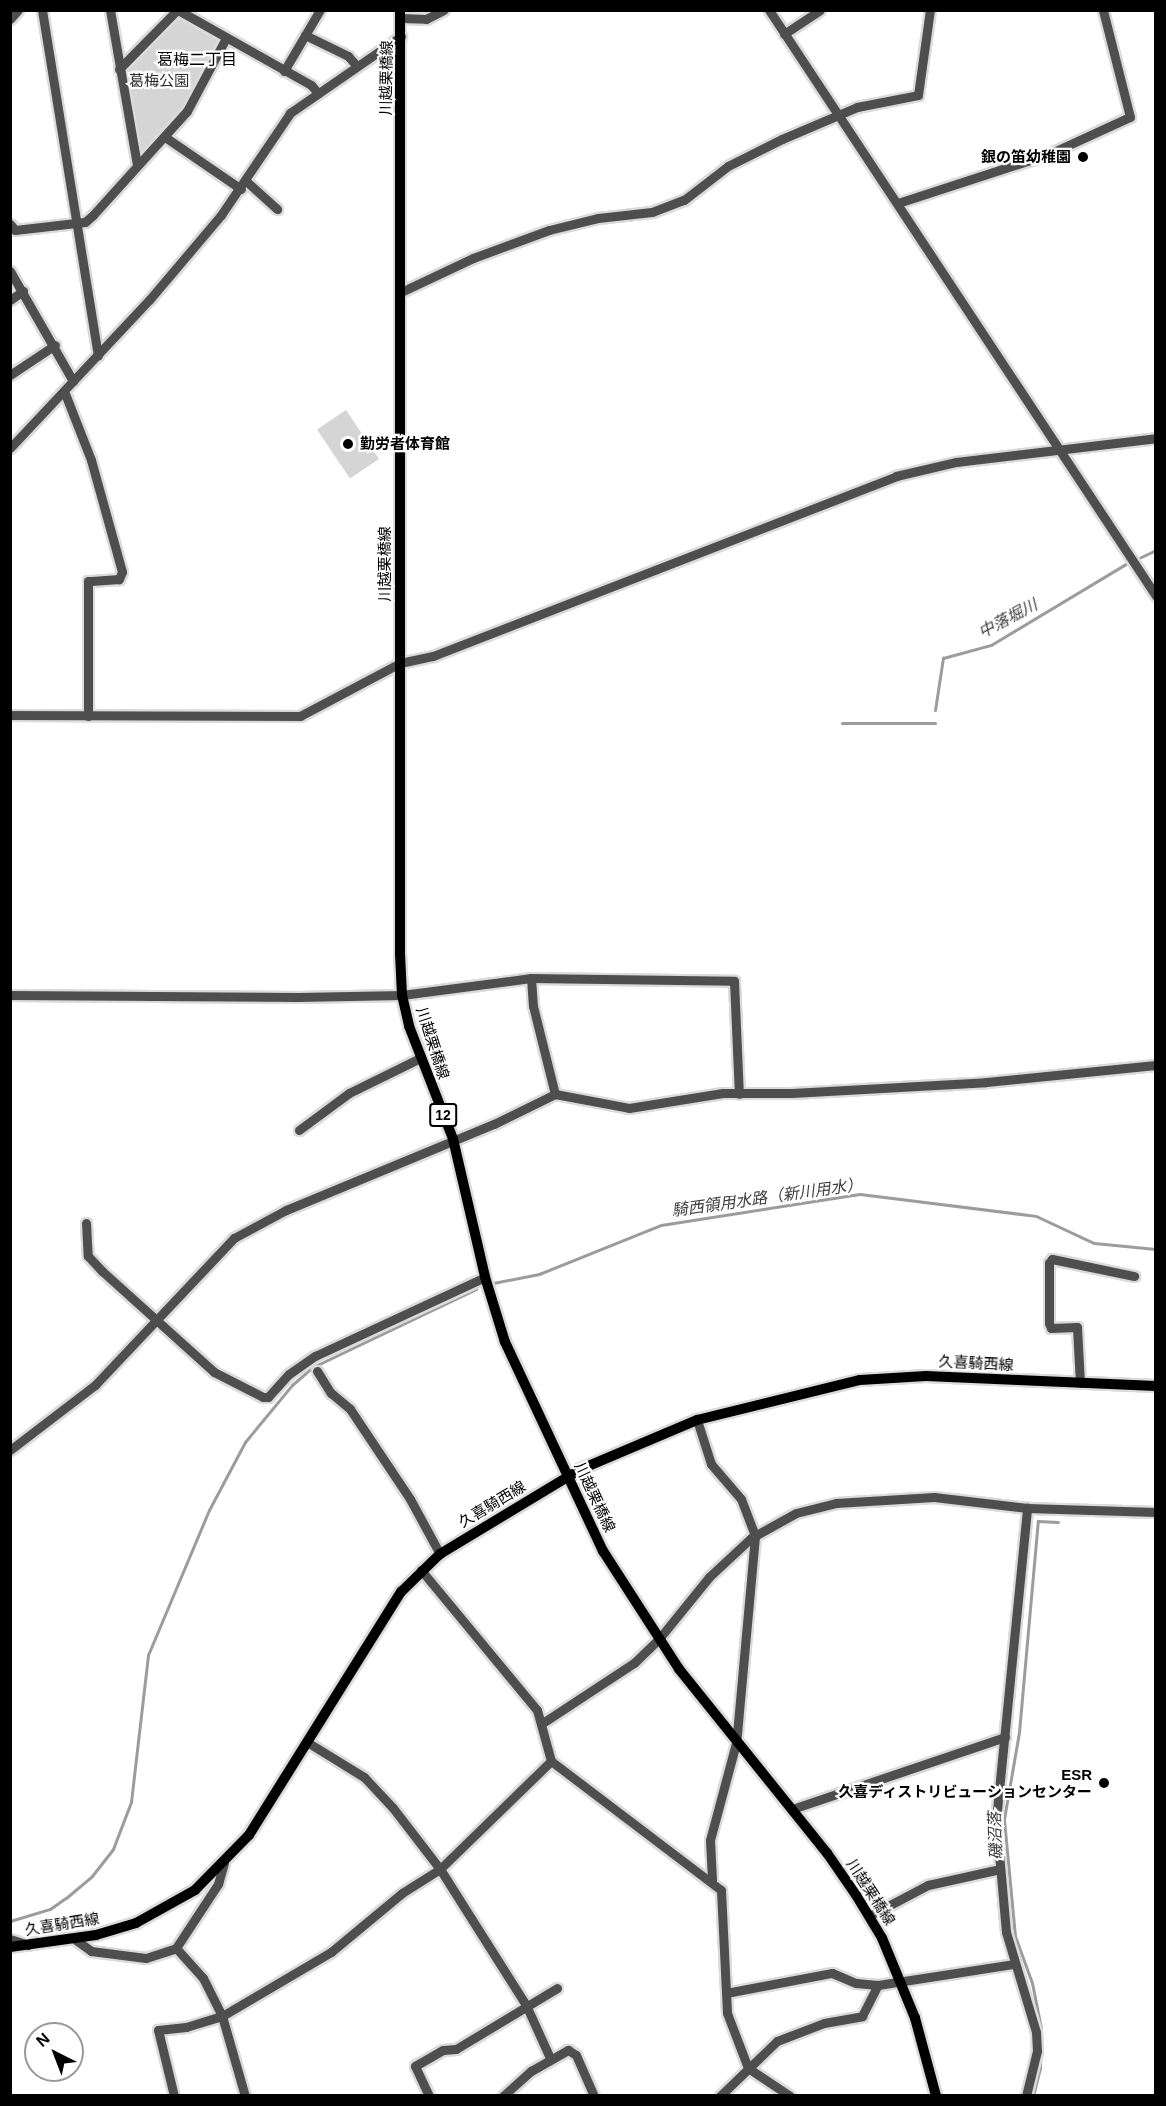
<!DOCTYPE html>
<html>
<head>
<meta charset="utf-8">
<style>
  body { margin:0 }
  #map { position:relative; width:1166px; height:2106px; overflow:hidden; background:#fff; font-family:Helvetica,"Noto Sans JP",sans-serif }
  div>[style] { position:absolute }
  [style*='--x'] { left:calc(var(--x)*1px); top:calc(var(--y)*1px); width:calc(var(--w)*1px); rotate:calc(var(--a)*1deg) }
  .green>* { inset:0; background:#d5d5d5; transform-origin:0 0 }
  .stream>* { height:3px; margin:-1.5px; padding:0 1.5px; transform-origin:1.5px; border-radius:1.5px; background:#9c9c9c }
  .roads { filter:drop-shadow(2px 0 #dbdbdb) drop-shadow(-2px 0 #dbdbdb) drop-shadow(0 2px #dbdbdb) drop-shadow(0 -2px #dbdbdb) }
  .minor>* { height:9px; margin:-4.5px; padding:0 4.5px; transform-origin:4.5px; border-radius:4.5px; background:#4e4e4e }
  .major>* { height:10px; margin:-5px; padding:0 5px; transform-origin:5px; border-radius:5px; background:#000 }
  .dots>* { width:16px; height:16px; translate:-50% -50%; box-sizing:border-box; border:3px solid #fff; border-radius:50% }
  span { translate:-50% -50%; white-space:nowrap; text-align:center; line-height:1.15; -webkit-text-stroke:4.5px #fff; paint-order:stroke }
  .shield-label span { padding:2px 4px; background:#fff; border:2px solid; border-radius:4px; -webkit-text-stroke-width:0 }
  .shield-label { font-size:14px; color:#000; font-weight:700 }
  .street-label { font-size:15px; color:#000 }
  .park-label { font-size:15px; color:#2c2c2c }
  .poi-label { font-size:15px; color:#000; font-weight:700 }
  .right { translate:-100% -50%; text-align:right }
  .left { translate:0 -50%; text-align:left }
  .neighbourhood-label { font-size:16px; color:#000 }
  .water-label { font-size:16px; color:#3d3d3d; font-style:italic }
  .frame { position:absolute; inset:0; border:12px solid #000; pointer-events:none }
  .north { position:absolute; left:24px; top:2022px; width:60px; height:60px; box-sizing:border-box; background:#fff; border:2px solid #999; border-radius:50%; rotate:318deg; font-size:16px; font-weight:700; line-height:24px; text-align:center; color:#000 }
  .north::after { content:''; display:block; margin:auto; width:21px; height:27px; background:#000; clip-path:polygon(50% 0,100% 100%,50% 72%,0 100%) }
</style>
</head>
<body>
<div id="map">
  <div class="green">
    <i style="clip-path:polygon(178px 15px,221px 39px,182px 109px,139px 155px,122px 70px)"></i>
    <i style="left:346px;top:410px;width:59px;height:35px;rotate:56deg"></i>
  </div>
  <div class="stream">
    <i style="--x:1139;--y:558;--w:19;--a:-25"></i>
    <i style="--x:935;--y:710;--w:53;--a:-81.3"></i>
    <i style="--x:943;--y:658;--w:50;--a:-15.2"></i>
    <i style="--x:991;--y:645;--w:157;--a:-31"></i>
    <i style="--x:842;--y:723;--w:93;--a:0"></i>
    <i style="--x:493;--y:1283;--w:47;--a:-11.1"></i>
    <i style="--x:539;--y:1274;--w:131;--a:-21.9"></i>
    <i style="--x:661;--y:1225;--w:201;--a:-8.9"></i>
    <i style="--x:860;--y:1194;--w:177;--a:7.1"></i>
    <i style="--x:1036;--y:1216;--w:64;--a:25"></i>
    <i style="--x:1094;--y:1243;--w:62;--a:5.5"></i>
    <i style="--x:10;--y:1921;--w:42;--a:-16.7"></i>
    <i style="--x:50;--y:1909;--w:19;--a:-35"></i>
    <i style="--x:66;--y:1898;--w:34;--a:-40"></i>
    <i style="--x:92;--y:1876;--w:34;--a:-52"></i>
    <i style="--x:113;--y:1849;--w:50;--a:-69"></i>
    <i style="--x:131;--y:1802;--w:148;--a:-83.4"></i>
    <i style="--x:148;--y:1655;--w:157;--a:-67.2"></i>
    <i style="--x:209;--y:1510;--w:77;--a:-62.1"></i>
    <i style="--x:245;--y:1442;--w:74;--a:-50.5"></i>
    <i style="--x:292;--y:1385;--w:28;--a:-41"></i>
    <i style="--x:313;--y:1367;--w:181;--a:-25.6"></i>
    <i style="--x:1033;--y:2096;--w:29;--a:-76"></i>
    <i style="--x:1040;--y:2068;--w:40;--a:-88.6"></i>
    <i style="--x:1041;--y:2028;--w:46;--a:-101.3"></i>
    <i style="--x:1032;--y:1983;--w:50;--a:-109.9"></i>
    <i style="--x:1015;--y:1936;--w:118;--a:-95.4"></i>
    <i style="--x:1004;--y:1819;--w:88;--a:-80.2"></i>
    <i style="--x:1019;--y:1732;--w:212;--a:-84.9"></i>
    <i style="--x:1038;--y:1521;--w:20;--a:3"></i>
  </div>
  <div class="roads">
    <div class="minor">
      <i style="--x:42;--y:10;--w:350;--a:80.8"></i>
      <i style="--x:110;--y:10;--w:157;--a:80.1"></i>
      <i style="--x:178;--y:10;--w:153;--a:29.4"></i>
      <i style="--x:311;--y:85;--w:11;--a:49"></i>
      <i style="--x:769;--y:10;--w:702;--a:56.56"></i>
      <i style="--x:401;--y:18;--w:25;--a:2"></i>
      <i style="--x:426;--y:19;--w:20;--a:-27"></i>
      <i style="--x:10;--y:19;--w:12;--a:-48"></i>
      <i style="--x:784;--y:34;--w:43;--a:-33.7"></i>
      <i style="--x:305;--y:35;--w:48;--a:26"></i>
      <i style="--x:348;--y:56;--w:13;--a:48"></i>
      <i style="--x:119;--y:69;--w:83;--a:-45.5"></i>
      <i style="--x:284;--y:71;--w:71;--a:-59.5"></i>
      <i style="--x:165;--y:137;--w:92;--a:34.4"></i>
      <i style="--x:246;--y:181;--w:42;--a:42.1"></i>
      <i style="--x:898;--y:203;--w:159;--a:-18"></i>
      <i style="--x:1049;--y:154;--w:89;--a:-24.6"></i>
      <i style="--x:1130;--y:117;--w:110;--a:-104.2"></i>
      <i style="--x:10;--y:224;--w:8;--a:50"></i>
      <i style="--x:15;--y:230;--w:70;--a:-6.5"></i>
      <i style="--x:85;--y:222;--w:11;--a:-41"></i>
      <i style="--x:93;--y:215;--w:140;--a:-47.9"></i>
      <i style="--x:187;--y:111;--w:83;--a:-61.9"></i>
      <i style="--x:10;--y:271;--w:127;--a:60.2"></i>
      <i style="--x:401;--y:292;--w:80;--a:-25.3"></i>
      <i style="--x:473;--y:258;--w:81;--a:-20.2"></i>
      <i style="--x:549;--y:230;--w:50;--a:-13.8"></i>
      <i style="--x:598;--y:218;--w:54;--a:-6.3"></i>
      <i style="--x:652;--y:212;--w:34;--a:-21"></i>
      <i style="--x:684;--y:200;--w:56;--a:-37.7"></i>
      <i style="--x:728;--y:166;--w:60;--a:-26.6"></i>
      <i style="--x:782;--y:139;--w:82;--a:-23.1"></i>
      <i style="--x:857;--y:107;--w:62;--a:-11.1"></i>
      <i style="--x:918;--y:95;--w:86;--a:-82"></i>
      <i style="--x:10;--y:300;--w:16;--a:-35"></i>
      <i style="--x:10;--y:375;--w:54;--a:-33.7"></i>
      <i style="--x:64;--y:391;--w:74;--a:68.6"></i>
      <i style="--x:91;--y:460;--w:116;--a:74.5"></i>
      <i style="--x:122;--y:572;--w:8;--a:113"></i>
      <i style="--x:119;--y:579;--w:31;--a:176"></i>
      <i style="--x:88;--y:581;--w:135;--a:90"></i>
      <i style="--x:10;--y:448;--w:204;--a:-46.8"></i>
      <i style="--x:150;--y:299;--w:110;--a:-49.8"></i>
      <i style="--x:221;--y:215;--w:123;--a:-55.9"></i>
      <i style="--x:290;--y:113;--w:135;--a:-34.7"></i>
      <i style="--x:10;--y:715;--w:290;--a:0.2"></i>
      <i style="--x:300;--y:716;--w:113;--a:-27.9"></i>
      <i style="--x:400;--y:663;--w:34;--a:-12"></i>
      <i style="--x:433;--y:656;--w:497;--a:-21.2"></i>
      <i style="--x:896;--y:476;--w:62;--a:-13.1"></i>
      <i style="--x:956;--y:462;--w:201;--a:-6.8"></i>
      <i style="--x:531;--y:978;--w:28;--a:86"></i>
      <i style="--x:533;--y:1006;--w:91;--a:76"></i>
      <i style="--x:10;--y:995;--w:289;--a:0.4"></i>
      <i style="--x:299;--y:997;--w:103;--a:-1.1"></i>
      <i style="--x:402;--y:995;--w:130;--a:-7.5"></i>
      <i style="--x:531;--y:978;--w:203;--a:0.8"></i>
      <i style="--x:734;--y:981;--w:113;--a:87.5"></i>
      <i style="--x:299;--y:1130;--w:62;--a:-36.5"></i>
      <i style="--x:349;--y:1093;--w:79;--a:-26.2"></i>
      <i style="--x:86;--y:1223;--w:33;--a:87"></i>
      <i style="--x:88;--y:1256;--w:21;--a:47"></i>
      <i style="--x:102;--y:1271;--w:151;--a:42"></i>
      <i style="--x:214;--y:1372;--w:55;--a:27"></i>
      <i style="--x:263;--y:1397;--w:5;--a:0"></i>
      <i style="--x:268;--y:1397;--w:31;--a:-48"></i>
      <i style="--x:289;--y:1374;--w:32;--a:-35"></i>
      <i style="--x:315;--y:1356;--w:187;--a:-24.9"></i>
      <i style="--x:317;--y:1371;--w:26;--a:58"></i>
      <i style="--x:331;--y:1393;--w:25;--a:40"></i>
      <i style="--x:350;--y:1409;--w:108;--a:56.3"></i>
      <i style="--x:410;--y:1499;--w:63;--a:61.4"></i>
      <i style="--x:1080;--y:1383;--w:56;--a:-93.1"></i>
      <i style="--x:1077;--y:1327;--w:26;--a:178"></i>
      <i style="--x:1051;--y:1328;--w:5;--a:-112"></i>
      <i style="--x:1049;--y:1323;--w:60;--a:-90"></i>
      <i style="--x:1049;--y:1263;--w:5;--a:-53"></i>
      <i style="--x:1052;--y:1259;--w:84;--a:11.7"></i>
      <i style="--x:697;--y:1420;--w:46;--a:72.3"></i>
      <i style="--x:711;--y:1464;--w:46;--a:49.4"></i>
      <i style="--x:741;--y:1499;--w:40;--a:69"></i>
      <i style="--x:755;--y:1536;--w:208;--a:95.2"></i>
      <i style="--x:736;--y:1743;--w:100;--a:105"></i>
      <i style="--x:710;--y:1840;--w:40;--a:87.1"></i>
      <i style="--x:10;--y:1450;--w:107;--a:-37.4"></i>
      <i style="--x:95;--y:1385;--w:202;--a:-46.6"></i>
      <i style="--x:234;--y:1238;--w:59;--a:-28.3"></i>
      <i style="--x:286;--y:1210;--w:225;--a:-22.5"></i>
      <i style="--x:494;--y:1124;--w:68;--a:-26.2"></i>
      <i style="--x:555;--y:1094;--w:75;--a:10.7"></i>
      <i style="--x:629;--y:1108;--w:95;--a:-9.1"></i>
      <i style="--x:723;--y:1093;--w:69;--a:0"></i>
      <i style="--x:792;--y:1093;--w:194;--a:-3.2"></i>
      <i style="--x:986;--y:1082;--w:171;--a:-5.7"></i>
      <i style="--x:421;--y:1570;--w:182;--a:50.4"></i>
      <i style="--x:537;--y:1710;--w:53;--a:74.6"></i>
      <i style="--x:551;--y:1761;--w:213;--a:37.2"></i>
      <i style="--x:721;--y:1890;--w:123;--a:87.2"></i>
      <i style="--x:727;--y:2013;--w:59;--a:69.1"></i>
      <i style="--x:748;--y:2068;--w:50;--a:33.7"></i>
      <i style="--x:541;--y:1724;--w:111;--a:-33.3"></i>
      <i style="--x:634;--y:1663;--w:33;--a:-44"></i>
      <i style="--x:658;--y:1640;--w:81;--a:-51"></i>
      <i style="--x:709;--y:1577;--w:57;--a:-42.9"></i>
      <i style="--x:751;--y:1538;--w:51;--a:-29.1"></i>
      <i style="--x:796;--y:1513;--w:41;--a:-14"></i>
      <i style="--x:836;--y:1503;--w:98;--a:-3.5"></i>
      <i style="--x:934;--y:1497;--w:94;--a:6.7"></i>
      <i style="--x:1027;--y:1508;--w:129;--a:1.8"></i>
      <i style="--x:307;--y:1742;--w:67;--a:31.6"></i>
      <i style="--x:364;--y:1777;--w:42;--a:46.9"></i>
      <i style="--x:393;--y:1808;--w:77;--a:52.4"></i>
      <i style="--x:440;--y:1869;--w:161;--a:57.7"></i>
      <i style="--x:526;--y:2005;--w:58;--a:65.6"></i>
      <i style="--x:792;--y:1809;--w:225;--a:-18.7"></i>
      <i style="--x:869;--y:1916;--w:67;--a:-27.7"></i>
      <i style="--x:928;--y:1885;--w:74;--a:-12.5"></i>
      <i style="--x:10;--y:1939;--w:19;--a:18"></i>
      <i style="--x:76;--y:1940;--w:19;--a:36"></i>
      <i style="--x:91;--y:1951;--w:55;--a:7.3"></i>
      <i style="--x:146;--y:1958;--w:32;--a:-18"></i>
      <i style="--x:176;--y:1948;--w:77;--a:-56.7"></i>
      <i style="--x:218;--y:1884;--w:22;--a:-74"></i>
      <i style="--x:176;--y:1948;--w:40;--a:48"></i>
      <i style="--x:203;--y:1978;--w:42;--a:63.4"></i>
      <i style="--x:222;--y:2016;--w:83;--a:74"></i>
      <i style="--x:726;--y:1993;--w:108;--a:-10.7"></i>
      <i style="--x:832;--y:1973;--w:26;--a:23"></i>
      <i style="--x:856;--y:1983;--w:22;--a:5"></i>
      <i style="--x:174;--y:2096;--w:68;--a:-103.6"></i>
      <i style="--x:158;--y:2030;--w:28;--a:-6"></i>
      <i style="--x:186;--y:2027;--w:38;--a:-17"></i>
      <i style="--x:222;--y:2016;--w:126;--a:-30.4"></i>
      <i style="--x:331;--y:1952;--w:92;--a:-39.7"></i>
      <i style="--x:402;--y:1893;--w:45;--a:-32.3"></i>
      <i style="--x:440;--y:1869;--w:155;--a:-44.2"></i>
      <i style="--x:429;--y:2096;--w:33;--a:-115"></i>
      <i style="--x:415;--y:2066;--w:32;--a:-30"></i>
      <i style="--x:443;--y:2050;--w:13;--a:-4"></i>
      <i style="--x:456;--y:2049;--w:118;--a:-31.1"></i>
      <i style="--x:503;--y:2096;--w:38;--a:-42"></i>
      <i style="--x:531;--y:2071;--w:43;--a:-29.6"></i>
      <i style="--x:568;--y:2050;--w:9;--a:32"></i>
      <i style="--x:576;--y:2055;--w:45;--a:66.3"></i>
      <i style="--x:720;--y:2096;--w:79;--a:-44"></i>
      <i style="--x:777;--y:2041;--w:50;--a:-21"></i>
      <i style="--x:824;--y:2023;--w:39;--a:-10"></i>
      <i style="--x:862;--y:2016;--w:35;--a:-63"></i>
      <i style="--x:878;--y:1985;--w:138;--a:-8.8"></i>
      <i style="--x:1026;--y:2096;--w:46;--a:-76.3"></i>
      <i style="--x:1037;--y:2051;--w:19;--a:-93"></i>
      <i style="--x:1036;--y:2032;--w:104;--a:-106.7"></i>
      <i style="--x:1006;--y:1932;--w:112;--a:-95.1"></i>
      <i style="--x:996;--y:1820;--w:314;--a:-84.3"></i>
    </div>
    <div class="major">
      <i style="--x:400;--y:10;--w:944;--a:90"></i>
      <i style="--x:400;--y:954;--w:41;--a:87.2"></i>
      <i style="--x:402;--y:995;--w:32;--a:77"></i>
      <i style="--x:409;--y:1026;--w:121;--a:68.7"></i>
      <i style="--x:453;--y:1139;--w:142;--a:76.9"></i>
      <i style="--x:485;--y:1277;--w:68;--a:72.9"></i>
      <i style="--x:505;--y:1342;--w:231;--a:64.9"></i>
      <i style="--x:603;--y:1551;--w:140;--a:57.2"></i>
      <i style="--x:679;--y:1669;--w:236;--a:51.2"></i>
      <i style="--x:827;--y:1853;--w:51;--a:55.4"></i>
      <i style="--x:856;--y:1895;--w:50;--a:58.8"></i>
      <i style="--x:882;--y:1938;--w:87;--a:67.6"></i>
      <i style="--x:915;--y:2018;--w:81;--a:74.9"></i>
      <i style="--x:10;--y:1947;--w:87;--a:-7.9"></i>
      <i style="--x:96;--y:1935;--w:42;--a:-16.7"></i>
      <i style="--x:136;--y:1923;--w:68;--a:-29.2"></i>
      <i style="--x:195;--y:1890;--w:77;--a:-45.5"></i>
      <i style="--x:249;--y:1835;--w:287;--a:-58"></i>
      <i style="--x:401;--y:1592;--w:54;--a:-44.3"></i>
      <i style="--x:440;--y:1554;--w:162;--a:-31.1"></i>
      <i style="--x:579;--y:1470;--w:128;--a:-23"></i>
      <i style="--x:697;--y:1420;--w:168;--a:-13.8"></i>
      <i style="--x:860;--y:1380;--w:66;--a:-3.5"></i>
      <i style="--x:926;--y:1376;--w:230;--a:2.5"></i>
    </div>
  </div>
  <div class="dots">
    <i style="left:1083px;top:157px;background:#000"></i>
    <i style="left:348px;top:444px;background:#000"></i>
    <i style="left:1104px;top:1783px;background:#000"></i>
  </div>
  <div class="shield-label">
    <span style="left:443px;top:1115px">12</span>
  </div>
  <div class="street-label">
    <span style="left:386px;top:78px;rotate:-89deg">川越栗橋線</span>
    <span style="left:385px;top:564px;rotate:-90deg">川越栗橋線</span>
    <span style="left:433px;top:1043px;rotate:72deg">川越栗橋線</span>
    <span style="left:976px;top:1363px;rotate:3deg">久喜騎西線</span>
    <span style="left:595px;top:1497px;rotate:65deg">川越栗橋線</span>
    <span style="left:492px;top:1504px;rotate:-31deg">久喜騎西線</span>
    <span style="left:871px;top:1892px;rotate:57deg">川越栗橋線</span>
    <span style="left:62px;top:1924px;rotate:-9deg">久喜騎西線</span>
  </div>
  <div class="park-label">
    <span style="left:159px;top:81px">葛梅公園</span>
  </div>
  <div class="poi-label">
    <span class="right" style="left:1071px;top:157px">銀の笛幼稚園</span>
    <span class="left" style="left:360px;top:444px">勤労者体育館</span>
    <span class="right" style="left:1092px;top:1783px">ESR<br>久喜ディストリビューションセンター</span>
  </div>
  <div class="neighbourhood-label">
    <span style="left:197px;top:60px">葛梅二丁目</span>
  </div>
  <div class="water-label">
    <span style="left:1008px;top:619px;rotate:-28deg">中落堀川</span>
    <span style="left:767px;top:1198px;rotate:-8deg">騎西領用水路（新川用水）</span>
    <span style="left:996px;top:1836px;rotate:-92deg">磯沼落</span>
  </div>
  <div class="frame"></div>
  <div class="north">N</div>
</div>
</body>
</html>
